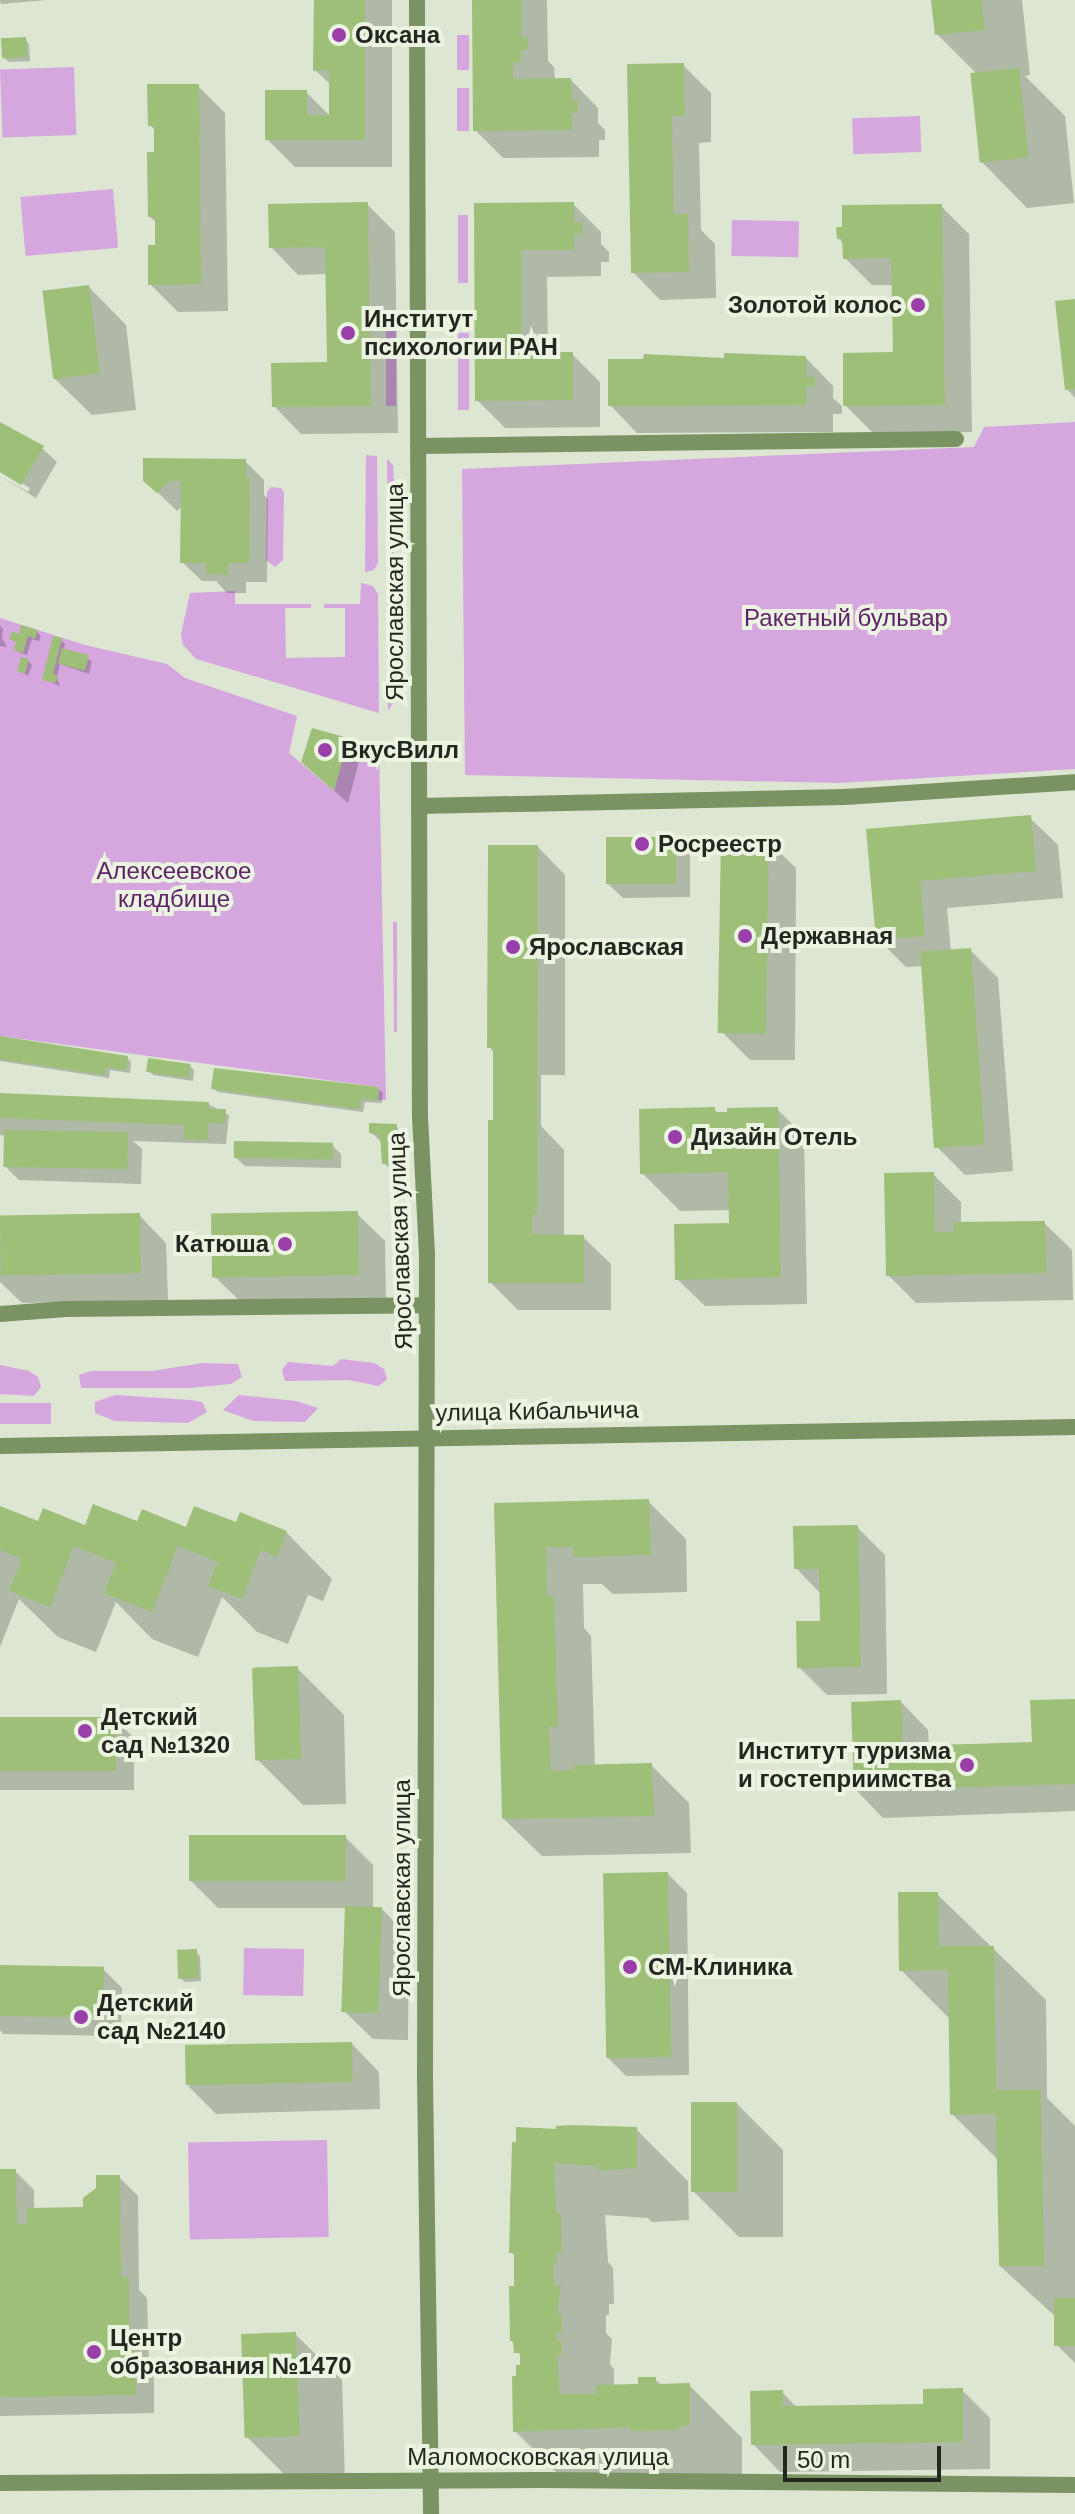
<!DOCTYPE html>
<html>
<head>
<meta charset="utf-8">
<style>
  body { margin:0 }
  #map { position:relative; width:1075px; height:2514px; overflow:hidden; background:#dce6d3; font-family:Helvetica,sans-serif }
  div>[style] { position:absolute }
  [style*='--x'] { left:calc(var(--x)*1px); top:calc(var(--y)*1px); width:calc(var(--w)*1px); rotate:calc(var(--a)*1deg) }
  .green>* { inset:0; background:#d6a7de; transform-origin:0 0 }
  .shadow>* { inset:0; background:#0003 }
  .building>* { inset:0; background:#9dbf78; transform-origin:0 0 }
  .minor>* { height:16px; margin:-8px; padding:0 8px; transform-origin:8px; border-radius:8px; background:#7b9262 }
  .tertiary>* { height:16px; margin:-8px; padding:0 8px; transform-origin:8px; border-radius:8px; background:#7b9262 }
  .dots>* { width:22px; height:22px; translate:-50% -50%; box-sizing:border-box; border:4px solid #eaf4e0; border-radius:50% }
  span { translate:-50% -50%; white-space:nowrap; text-align:center; line-height:1.15; -webkit-text-stroke:8px #eaf4e0; paint-order:stroke }
  .poi-label { font-size:24px; color:#242720; font-weight:700 }
  .left { translate:0 -50%; text-align:left }
  .right { translate:-100% -50%; text-align:right }
  .street-label { font-size:24px; color:#242720 }
  .park-label { font-size:24px; color:#5f216a }
  .scale { position:absolute; left:783px; top:2446px; width:158px; height:36px; box-sizing:border-box; border:4px solid #242720; border-top:0; padding-left:10px; font-size:24px; line-height:28px; white-space:nowrap; color:#242720; -webkit-text-stroke:6px #eaf4e0; paint-order:stroke }
</style>
</head>
<body>
<div id="map">
  <div class="green">
    <i style="left:457px;top:35px;width:12px;height:35px"></i>
    <i style="left:74px;top:67px;width:68px;height:74px;rotate:88deg"></i>
    <i style="left:457px;top:88px;width:12px;height:43px"></i>
    <i style="left:920px;top:116px;width:36px;height:68px;rotate:88deg"></i>
    <i style="left:113px;top:189px;width:59px;height:93px;rotate:85deg"></i>
    <i style="left:458px;top:215px;width:10px;height:68px"></i>
    <i style="left:732px;top:220px;width:67px;height:36px;rotate:1deg"></i>
    <i style="left:386px;top:331px;width:10px;height:75px"></i>
    <i style="left:458px;top:333px;width:11px;height:77px"></i>
    <i style="clip-path:polygon(1075px 422px,1075px 769px,839px 783px,465px 775px,462px 469px,974px 447px,984px 427px)"></i>
    <i style="clip-path:polygon(366px 455px,377px 456px,378px 563px,374px 570px,365px 572px)"></i>
    <i style="clip-path:polygon(387px 459px,393px 465px,394px 485px,394px 561px,388px 567px)"></i>
    <i style="clip-path:polygon(271px 487px,281px 488px,284px 492px,283px 560px,275px 567px,266px 560px,267px 492px)"></i>
    <i style="clip-path:polygon(361px 583px,373px 586px,378px 594px,379px 713px,196px 659px,183px 645px,181px 634px,190px 593px,235px 591px,235px 604px,311px 604px,311px 608px,285px 608px,286px 658px,345px 657px,345px 608px,324px 608px,324px 604px,360px 604px)"></i>
    <i style="clip-path:polygon(387px 590px,394px 600px,395px 700px,388px 711px)"></i>
    <i style="clip-path:polygon(0 618px,85px 645px,167px 664px,185px 678px,297px 716px,289px 753px,334px 791px,348px 738px,379px 751px,386px 1100px,378px 1100px,379px 1087px,0 1036px)"></i>
    <i style="clip-path:polygon(393px 922px,397px 922px,397px 1032px,394px 1032px)"></i>
    <i style="clip-path:polygon(341px 1359px,374px 1363px,384px 1369px,387px 1379px,379px 1386px,348px 1380px,285px 1381px,282px 1370px,288px 1362px,333px 1366px)"></i>
    <i style="clip-path:polygon(203px 1363px,238px 1364px,242px 1377px,231px 1384px,189px 1388px,81px 1388px,79px 1375px,91px 1371px,152px 1371px)"></i>
    <i style="clip-path:polygon(0 1365px,29px 1371px,38px 1377px,41px 1387px,34px 1396px,0 1394px)"></i>
    <i style="clip-path:polygon(115px 1395px,191px 1400px,202px 1402px,207px 1412px,188px 1423px,115px 1421px,95px 1413px,95px 1402px)"></i>
    <i style="clip-path:polygon(239px 1395px,296px 1401px,318px 1408px,305px 1422px,253px 1421px,223px 1410px)"></i>
    <i style="left:51px;top:1403px;width:21px;height:51px;rotate:90deg"></i>
    <i style="left:244px;top:1948px;width:60px;height:47px;rotate:1deg"></i>
    <i style="left:327px;top:2140px;width:97px;height:139px;rotate:89deg"></i>
  </div>
  <div class="shadow">
    <i style="clip-path:polygon(0 0,47px 0,1px 4px)"></i>
    <i style="clip-path:polygon(316px 0,392px 0,392px 167px,295px 167px,267px 139px,306px 92px,331px 117px,331px 85px,315px 70px)"></i>
    <i style="clip-path:polygon(474px 0,547px 0,548px 61px,554px 67px,555px 80px,571px 80px,598px 108px,598px 123px,605px 130px,605px 140px,599px 140px,599px 157px,503px 158px,475px 130px)"></i>
    <i style="clip-path:polygon(933px 0,1022px 0,1030px 75px,1025px 76px,1065px 116px,1074px 203px,1027px 208px,981px 161px,977px 74px,937px 34px)"></i>
    <i style="clip-path:polygon(25px 39px,29px 44px,30px 61px,9px 62px,4px 58px)"></i>
    <i style="clip-path:polygon(683px 65px,711px 93px,711px 142px,699px 143px,701px 230px,715px 244px,716px 298px,660px 300px,633px 272px)"></i>
    <i style="clip-path:polygon(198px 86px,225px 113px,228px 311px,178px 312px,150px 284px,157px 247px,157px 223px,150px 217px,156px 131px,150px 125px)"></i>
    <i style="clip-path:polygon(367px 204px,395px 232px,398px 433px,301px 434px,274px 406px,329px 364px,327px 274px,298px 275px,271px 247px)"></i>
    <i style="clip-path:polygon(573px 204px,601px 232px,601px 244px,609px 252px,609px 262px,601px 262px,601px 276px,547px 277px,548px 354px,572px 354px,600px 382px,600px 427px,505px 428px,477px 400px,476px 205px)"></i>
    <i style="clip-path:polygon(941px 206px,969px 234px,972px 432px,873px 433px,845px 405px,895px 354px,893px 285px,872px 285px,845px 258px,844px 244px,838px 238px)"></i>
    <i style="clip-path:polygon(89px 287px,126px 325px,136px 410px,92px 415px,54px 378px)"></i>
    <i style="clip-path:polygon(1075px 301px,1075px 398px,1067px 389px)"></i>
    <i style="clip-path:polygon(646px 356px,688px 356px,692px 360px,806px 358px,833px 386px,833px 398px,842px 406px,842px 414px,833px 414px,833px 432px,637px 433px,610px 405px,645px 361px)"></i>
    <i style="clip-path:polygon(0 424px,42px 448px,57px 462px,36px 498px,0 476px,28px 492px,30px 488px,0 470px)"></i>
    <i style="clip-path:polygon(245px 461px,264px 480px,264px 495px,268px 499px,267px 582px,246px 582px,246px 593px,227px 593px,216px 581px,202px 581px,182px 562px,183px 506px,177px 511px,145px 480px)"></i>
    <i style="clip-path:polygon(0 626px,3px 629px,2px 638px,7px 647px,0 646px)"></i>
    <i style="clip-path:polygon(37px 632px,41px 636px,39px 641px,32px 639px,27px 655px,20px 653px,16px 649px,18px 644px,12px 639px)"></i>
    <i style="clip-path:polygon(61px 640px,65px 644px,63px 651px,92px 661px,89px 674px,60px 664px,57px 677px,60px 686px,44px 679px)"></i>
    <i style="clip-path:polygon(28px 661px,32px 665px,28px 676px,18px 670px)"></i>
    <i style="clip-path:polygon(347px 740px,361px 754px,348px 803px,318px 776px)"></i>
    <i style="clip-path:polygon(1030px 818px,1058px 845px,1063px 898px,947px 908px,951px 952px,970px 950px,998px 978px,1013px 1171px,965px 1175px,937px 1147px,923px 966px,906px 967px,878px 939px,869px 831px)"></i>
    <i style="clip-path:polygon(675px 839px,690px 854px,690px 897px,623px 898px,608px 884px)"></i>
    <i style="clip-path:polygon(768px 841px,796px 868px,795px 1060px,750px 1060px,722px 1032px)"></i>
    <i style="clip-path:polygon(538px 847px,565px 875px,565px 1075px,541px 1075px,541px 1126px,564px 1150px,564px 1236px,583px 1237px,611px 1264px,611px 1310px,518px 1310px,490px 1282px,498px 1122px,495px 1053px,489px 1047px)"></i>
    <i style="clip-path:polygon(0 1038px,127px 1058px,131px 1062px,130px 1073px,110px 1070px,109px 1078px,0 1061px)"></i>
    <i style="clip-path:polygon(190px 1066px,194px 1070px,193px 1081px,153px 1075px,149px 1071px)"></i>
    <i style="clip-path:polygon(213px 1088px,378px 1089px,383px 1093px,382px 1103px,365px 1102px,363px 1112px,218px 1092px)"></i>
    <i style="clip-path:polygon(0 1095px,208px 1104px,229px 1115px,226px 1144px,133px 1141px,142px 1149px,141px 1184px,19px 1180px,5px 1166px,6px 1136px,0 1135px)"></i>
    <i style="clip-path:polygon(714px 1109px,719px 1114px,777px 1109px,804px 1136px,807px 1304px,705px 1306px,677px 1279px,731px 1225px,731px 1210px,680px 1211px,642px 1173px)"></i>
    <i style="clip-path:polygon(396px 1126px,406px 1136px,405px 1172px,393px 1172px,384px 1163px,381px 1142px,371px 1132px)"></i>
    <i style="clip-path:polygon(332px 1145px,341px 1154px,341px 1168px,245px 1166px,235px 1157px)"></i>
    <i style="clip-path:polygon(933px 1174px,961px 1202px,961px 1224px,1044px 1223px,1072px 1250px,1073px 1300px,916px 1303px,888px 1275px)"></i>
    <i style="clip-path:polygon(357px 1214px,385px 1241px,386px 1301px,242px 1303px,214px 1276px)"></i>
    <i style="clip-path:polygon(139px 1215px,166px 1243px,168px 1300px,22px 1303px,0 1282px,0 1218px)"></i>
    <i style="clip-path:polygon(648px 1501px,686px 1539px,687px 1592px,613px 1594px,602px 1584px,583px 1584px,584px 1628px,591px 1636px,595px 1767px,651px 1765px,689px 1803px,691px 1853px,542px 1856px,504px 1819px,496px 1505px)"></i>
    <i style="clip-path:polygon(0 1508px,39px 1523px,86px 1528px,138px 1524px,187px 1529px,237px 1525px,286px 1532px,332px 1579px,323px 1601px,308px 1595px,288px 1644px,257px 1632px,222px 1597px,198px 1657px,152px 1639px,116px 1602px,96px 1652px,58px 1637px,19px 1599px,0 1647px)"></i>
    <i style="clip-path:polygon(857px 1527px,885px 1555px,887px 1694px,827px 1695px,799px 1667px,822px 1623px,821px 1594px,796px 1568px)"></i>
    <i style="clip-path:polygon(297px 1668px,344px 1715px,346px 1804px,303px 1805px,257px 1759px)"></i>
    <i style="clip-path:polygon(1075px 1701px,1075px 1811px,883px 1818px,856px 1790px,901px 1702px,928px 1730px,929px 1747px,1034px 1744px)"></i>
    <i style="clip-path:polygon(115px 1719px,134px 1738px,134px 1790px,0 1790px,0 1720px)"></i>
    <i style="clip-path:polygon(345px 1837px,373px 1865px,373px 1909px,382px 1909px,409px 1937px,408px 2040px,373px 2039px,345px 2012px,347px 1908px,218px 1908px,190px 1880px)"></i>
    <i style="clip-path:polygon(668px 1874px,687px 1893px,689px 2075px,626px 2076px,607px 2057px)"></i>
    <i style="clip-path:polygon(937px 1894px,1046px 2000px,1047px 2098px,1075px 2126px,1075px 2363px,1057px 2345px,1057px 2318px,1000px 2266px,999px 2161px,952px 2114px,951px 2020px,901px 1970px)"></i>
    <i style="clip-path:polygon(196px 1952px,200px 1956px,201px 1981px,185px 1982px,180px 1978px)"></i>
    <i style="clip-path:polygon(0 1967px,103px 1969px,122px 1988px,121px 2036px,3px 2034px,0 2030px)"></i>
    <i style="clip-path:polygon(352px 2044px,379px 2072px,380px 2109px,216px 2114px,188px 2086px)"></i>
    <i style="clip-path:polygon(737px 2104px,783px 2150px,783px 2237px,739px 2237px,693px 2191px)"></i>
    <i style="clip-path:polygon(542px 2128px,546px 2131px,636px 2129px,688px 2181px,689px 2220px,652px 2222px,648px 2218px,605px 2215px,608px 2262px,613px 2268px,614px 2304px,609px 2304px,609px 2315px,606px 2315px,606px 2333px,612px 2339px,610px 2364px,614px 2369px,614px 2386px,640px 2386px,655px 2379px,661px 2385px,689px 2385px,742px 2438px,742px 2477px,568px 2484px,515px 2431px,522px 2367px,522px 2358px,512px 2341px,516px 2288px,516px 2257px,511px 2252px,510px 2194px,514px 2194px,518px 2129px)"></i>
    <i style="clip-path:polygon(0 2171px,15px 2171px,34px 2190px,34px 2210px,85px 2209px,119px 2177px,138px 2196px,139px 2290px,147px 2298px,149px 2365px,154px 2370px,154px 2413px,0 2416px)"></i>
    <i style="clip-path:polygon(295px 2334px,342px 2380px,345px 2481px,293px 2483px,247px 2437px)"></i>
    <i style="clip-path:polygon(962px 2390px,990px 2418px,990px 2469px,780px 2472px,753px 2444px,782px 2392px,797px 2408px,926px 2406px)"></i>
  </div>
  <div class="building">
    <i style="clip-path:polygon(314px 0,365px 0,365px 140px,265px 140px,265px 90px,307px 90px,307px 115px,329px 115px,329px 70px,313px 71px)"></i>
    <i style="clip-path:polygon(472px 0,521px 0,521px 37px,528px 37px,528px 50px,521px 50px,521px 62px,513px 63px,513px 79px,571px 78px,572px 100px,578px 100px,578px 113px,572px 113px,572px 130px,473px 131px)"></i>
    <i style="clip-path:polygon(931px 0,981px 0,985px 30px,935px 35px)"></i>
    <i style="left:26px;top:37px;width:20px;height:25px;rotate:87deg"></i>
    <i style="clip-path:polygon(684px 63px,685px 116px,672px 116px,674px 214px,688px 214px,689px 272px,631px 273px,627px 64px)"></i>
    <i style="left:1019px;top:68px;width:90px;height:49px;rotate:84deg"></i>
    <i style="clip-path:polygon(147px 84px,199px 84px,201px 284px,148px 285px,148px 245px,155px 245px,155px 217px,148px 217px,147px 152px,154px 152px,154px 126px,148px 126px)"></i>
    <i style="clip-path:polygon(368px 202px,371px 406px,272px 407px,271px 363px,327px 362px,325px 247px,269px 248px,268px 204px)"></i>
    <i style="clip-path:polygon(574px 202px,574px 222px,582px 222px,582px 235px,574px 235px,574px 250px,521px 250px,521px 352px,573px 352px,573px 400px,475px 401px,474px 203px)"></i>
    <i style="clip-path:polygon(942px 204px,945px 405px,843px 406px,843px 353px,893px 352px,891px 258px,843px 259px,842px 238px,837px 239px,836px 227px,842px 227px,842px 205px)"></i>
    <i style="left:89px;top:285px;width:89px;height:47px;rotate:83deg"></i>
    <i style="clip-path:polygon(1075px 299px,1075px 389px,1065px 390px,1055px 301px)"></i>
    <i style="clip-path:polygon(724px 353px,806px 356px,806px 377px,815px 377px,815px 387px,806px 387px,807px 405px,608px 406px,608px 359px,643px 359px,644px 354px,724px 358px)"></i>
    <i style="clip-path:polygon(0 422px,44px 446px,21px 485px,0 472px)"></i>
    <i style="clip-path:polygon(143px 458px,246px 459px,246px 478px,250px 478px,249px 563px,228px 563px,228px 575px,206px 574px,206px 563px,180px 563px,181px 481px,170px 481px,157px 493px,143px 481px)"></i>
    <i style="clip-path:polygon(21px 625px,38px 630px,35px 639px,28px 636px,23px 653px,14px 650px,16px 642px,9px 639px,12px 631px,19px 634px)"></i>
    <i style="clip-path:polygon(53px 636px,62px 638px,53px 674px,58px 675px,56px 683px,42px 680px)"></i>
    <i style="left:62px;top:648px;width:28px;height:16px;rotate:15deg"></i>
    <i style="left:21px;top:657px;width:8px;height:15px;rotate:14deg"></i>
    <i style="clip-path:polygon(312px 728px,348px 738px,334px 791px,301px 762px)"></i>
    <i style="clip-path:polygon(1031px 815px,1036px 871px,920px 881px,925px 936px,876px 940px,866px 829px)"></i>
    <i style="left:676px;top:837px;width:47px;height:70px;rotate:90deg"></i>
    <i style="left:721px;top:838px;width:48px;height:195px;rotate:1deg"></i>
    <i style="clip-path:polygon(488px 845px,538px 845px,537px 1215px,532px 1215px,532px 1234px,584px 1235px,584px 1283px,488px 1283px,488px 1120px,493px 1120px,493px 1048px,487px 1048px)"></i>
    <i style="left:971px;top:948px;width:197px;height:51px;rotate:86deg"></i>
    <i style="clip-path:polygon(0 1036px,128px 1056px,126px 1070px,106px 1067px,105px 1075px,0 1059px)"></i>
    <i style="left:148px;top:1058px;width:43px;height:14px;rotate:8deg"></i>
    <i style="clip-path:polygon(214px 1068px,379px 1087px,378px 1100px,361px 1099px,359px 1109px,211px 1089px)"></i>
    <i style="clip-path:polygon(0 1093px,209px 1102px,209px 1109px,226px 1109px,225px 1124px,208px 1123px,208px 1140px,184px 1139px,184px 1125px,0 1118px)"></i>
    <i style="clip-path:polygon(715px 1107px,715px 1112px,727px 1112px,727px 1108px,778px 1107px,781px 1277px,675px 1280px,674px 1224px,729px 1223px,728px 1172px,640px 1174px,639px 1109px)"></i>
    <i style="clip-path:polygon(369px 1123px,397px 1124px,397px 1163px,382px 1164px,380px 1135px,369px 1133px)"></i>
    <i style="left:4px;top:1130px;width:124px;height:37px;rotate:1deg"></i>
    <i style="left:234px;top:1141px;width:99px;height:17px;rotate:1deg"></i>
    <i style="clip-path:polygon(934px 1172px,935px 1232px,954px 1232px,954px 1222px,1045px 1221px,1046px 1273px,886px 1276px,884px 1173px)"></i>
    <i style="left:358px;top:1211px;width:64px;height:147px;rotate:89deg"></i>
    <i style="left:140px;top:1213px;width:60px;height:140px;rotate:89deg"></i>
    <i style="clip-path:polygon(649px 1499px,651px 1555px,573px 1557px,573px 1547px,546px 1547px,547px 1596px,554px 1596px,558px 1727px,549px 1727px,550px 1771px,574px 1770px,574px 1765px,652px 1763px,654px 1816px,502px 1819px,494px 1503px)"></i>
    <i style="clip-path:polygon(93px 1504px,137px 1521px,142px 1509px,186px 1527px,194px 1506px,236px 1522px,240px 1512px,287px 1531px,277px 1557px,261px 1550px,242px 1599px,208px 1586px,218px 1562px,178px 1546px,152px 1612px,104px 1593px,116px 1563px,74px 1546px,50px 1607px,9px 1591px,22px 1559px,0 1550px,0 1506px,38px 1521px,43px 1508px,85px 1525px)"></i>
    <i style="clip-path:polygon(858px 1525px,861px 1667px,797px 1668px,796px 1621px,820px 1621px,819px 1569px,794px 1569px,793px 1526px)"></i>
    <i style="left:298px;top:1666px;width:93px;height:46px;rotate:88deg"></i>
    <i style="clip-path:polygon(1075px 1699px,1075px 1784px,854px 1791px,851px 1702px,901px 1700px,903px 1746px,1032px 1742px,1030px 1700px)"></i>
    <i style="left:116px;top:1717px;width:54px;height:116px;rotate:90deg"></i>
    <i style="left:189px;top:1835px;width:157px;height:46px"></i>
    <i style="left:668px;top:1872px;width:185px;height:65px;rotate:89deg"></i>
    <i style="clip-path:polygon(898px 1892px,938px 1892px,939px 1946px,994px 1946px,996px 2090px,1041px 2090px,1044px 2266px,999px 2266px,996px 2114px,950px 2115px,948px 1970px,899px 1971px)"></i>
    <i style="left:345px;top:1906px;width:37px;height:106px;rotate:2deg"></i>
    <i style="left:197px;top:1949px;width:29px;height:20px;rotate:88deg"></i>
    <i style="left:0;top:1965px;width:104px;height:51px;rotate:1deg"></i>
    <i style="left:352px;top:2042px;width:40px;height:167px;rotate:89deg"></i>
    <i style="left:691px;top:2102px;width:46px;height:90px"></i>
    <i style="clip-path:polygon(572px 2125px,637px 2127px,637px 2168px,598px 2171px,598px 2166px,554px 2163px,556px 2213px,561px 2213px,562px 2252px,557px 2252px,557px 2263px,554px 2263px,554px 2285px,561px 2285px,557px 2314px,562px 2314px,562px 2332px,557px 2332px,557px 2341px,562px 2341px,562px 2355px,557px 2355px,560px 2394px,596px 2394px,596px 2385px,638px 2384px,638px 2377px,656px 2377px,656px 2384px,690px 2383px,690px 2425px,679px 2426px,679px 2430px,630px 2431px,630px 2427px,513px 2432px,512px 2376px,516px 2376px,516px 2365px,520px 2365px,520px 2353px,514px 2353px,513px 2341px,510px 2341px,509px 2286px,514px 2286px,514px 2253px,509px 2253px,512px 2142px,516px 2142px,516px 2127px,556px 2129px,556px 2126px)"></i>
    <i style="clip-path:polygon(0 2169px,16px 2169px,17px 2224px,27px 2224px,27px 2208px,83px 2207px,83px 2198px,96px 2188px,96px 2175px,120px 2175px,121px 2277px,129px 2277px,130px 2349px,135px 2349px,136px 2395px,0 2397px)"></i>
    <i style="left:1054px;top:2298px;width:21px;height:48px"></i>
    <i style="left:296px;top:2332px;width:104px;height:55px;rotate:88deg"></i>
    <i style="clip-path:polygon(963px 2388px,963px 2442px,751px 2445px,750px 2391px,783px 2390px,783px 2406px,923px 2404px,923px 2389px)"></i>
  </div>
  <div class="minor">
    <i style="--x:418;--y:446;--w:538;--a:-0.75"></i>
    <i style="--x:419;--y:806;--w:426;--a:-1.2"></i>
    <i style="--x:845;--y:797;--w:230;--a:-3.7"></i>
    <i style="--x:0;--y:1314;--w:66;--a:-4.3"></i>
    <i style="--x:66;--y:1309;--w:361;--a:-0.6"></i>
  </div>
  <div class="tertiary">
    <i style="--x:417;--y:0;--w:1117;--a:89.85"></i>
    <i style="--x:420;--y:1117;--w:137;--a:87.1"></i>
    <i style="--x:427;--y:1254;--w:823;--a:90.14"></i>
    <i style="--x:425;--y:2077;--w:437;--a:89.2"></i>
    <i style="--x:0;--y:1446;--w:1075;--a:-1.01"></i>
    <i style="--x:0;--y:2483;--w:541;--a:-0.32"></i>
    <i style="--x:541;--y:2480;--w:534;--a:0.54"></i>
  </div>
  <div class="dots">
    <i style="left:339px;top:35px;background:#9a3faa"></i>
    <i style="left:918px;top:305px;background:#9a3faa"></i>
    <i style="left:348px;top:333px;background:#9a3faa"></i>
    <i style="left:325px;top:750px;background:#9a3faa"></i>
    <i style="left:642px;top:844px;background:#9a3faa"></i>
    <i style="left:745px;top:936px;background:#9a3faa"></i>
    <i style="left:513px;top:947px;background:#9a3faa"></i>
    <i style="left:675px;top:1137px;background:#9a3faa"></i>
    <i style="left:285px;top:1244px;background:#9a3faa"></i>
    <i style="left:85px;top:1731px;background:#9a3faa"></i>
    <i style="left:967px;top:1765px;background:#9a3faa"></i>
    <i style="left:630px;top:1967px;background:#9a3faa"></i>
    <i style="left:81px;top:2017px;background:#9a3faa"></i>
    <i style="left:94px;top:2352px;background:#9a3faa"></i>
  </div>
  <div class="poi-label">
    <span class="left" style="left:355px;top:35px">Оксана</span>
    <span class="right" style="left:902px;top:305px">Золотой колос</span>
    <span class="left" style="left:364px;top:333px">Институт<br>психологии РАН</span>
    <span class="left" style="left:341px;top:750px">ВкусВилл</span>
    <span class="left" style="left:658px;top:844px">Росреестр</span>
    <span class="left" style="left:761px;top:936px">Державная</span>
    <span class="left" style="left:529px;top:947px">Ярославская</span>
    <span class="left" style="left:691px;top:1137px">Дизайн Отель</span>
    <span class="right" style="left:269px;top:1244px">Катюша</span>
    <span class="left" style="left:101px;top:1731px">Детский<br>сад №1320</span>
    <span class="right" style="left:951px;top:1765px">Институт туризма<br>и гостеприимства</span>
    <span class="left" style="left:648px;top:1967px">СМ-Клиника</span>
    <span class="left" style="left:97px;top:2017px">Детский<br>сад №2140</span>
    <span class="left" style="left:110px;top:2352px">Центр<br>образования №1470</span>
  </div>
  <div class="street-label">
    <span style="left:395px;top:592px;rotate:-90deg">Ярославская улица</span>
    <span style="left:400px;top:1241px;rotate:-92deg">Ярославская улица</span>
    <span style="left:537px;top:1411px;rotate:-1deg">улица Кибальчича</span>
    <span style="left:402px;top:1888px;rotate:-90deg">Ярославская улица</span>
    <span style="left:538px;top:2457px">Маломосковская улица</span>
  </div>
  <div class="park-label">
    <span style="left:846px;top:618px">Ракетный бульвар</span>
    <span style="left:174px;top:885px">Алексеевское<br>кладбище</span>
  </div>
  <div class="scale">50 m</div>
</div>
</body>
</html>
